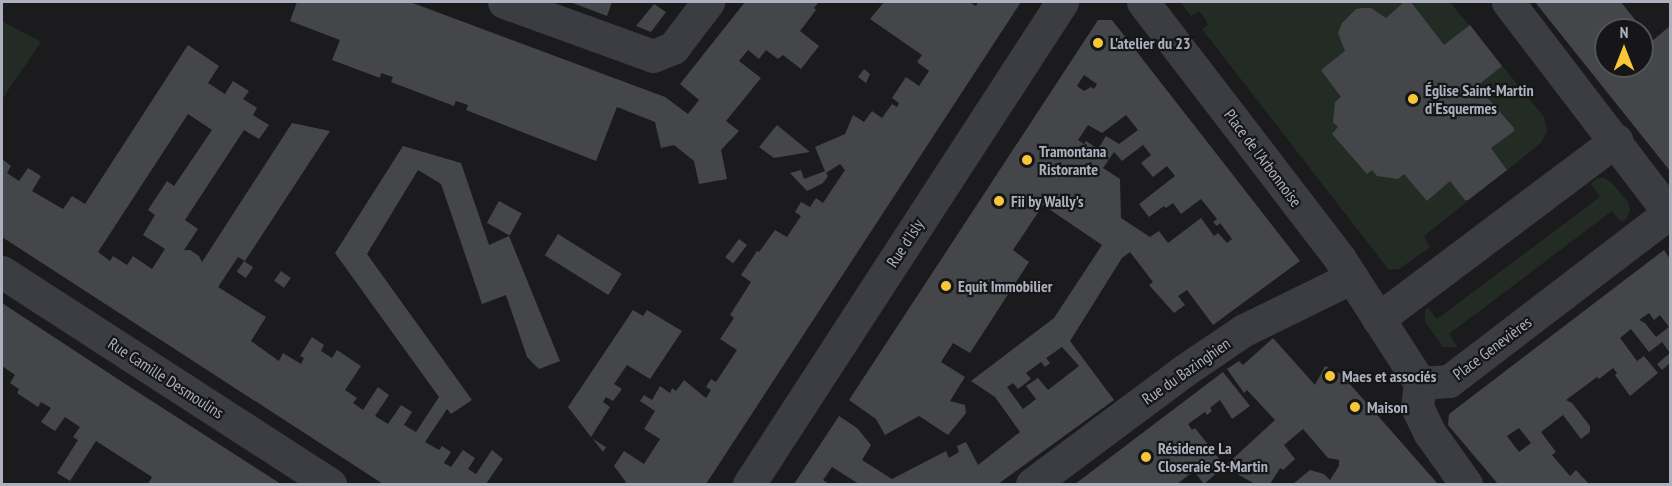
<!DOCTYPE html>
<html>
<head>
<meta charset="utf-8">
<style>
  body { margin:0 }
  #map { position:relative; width:1672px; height:486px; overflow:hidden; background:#1b1b1d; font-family:"PT Sans Narrow",sans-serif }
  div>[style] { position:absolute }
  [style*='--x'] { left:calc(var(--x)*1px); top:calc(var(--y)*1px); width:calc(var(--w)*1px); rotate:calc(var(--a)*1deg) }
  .green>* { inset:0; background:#222c24 }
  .building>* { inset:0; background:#45464a; transform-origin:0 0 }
  .minor>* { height:33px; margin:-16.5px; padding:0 16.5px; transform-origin:16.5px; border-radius:16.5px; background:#3c3c43 }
  .dots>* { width:16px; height:16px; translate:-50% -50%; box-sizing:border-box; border:3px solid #161618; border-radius:50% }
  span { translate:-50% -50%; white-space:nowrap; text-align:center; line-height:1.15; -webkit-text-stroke:4.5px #161618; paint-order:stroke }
  .poi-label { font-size:16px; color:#adb1bd; font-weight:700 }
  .left { translate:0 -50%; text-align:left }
  .street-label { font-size:16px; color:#adb1bd }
  .frame { position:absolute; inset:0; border:3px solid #adb1bd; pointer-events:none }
  .north { position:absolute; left:1594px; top:18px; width:60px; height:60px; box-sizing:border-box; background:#161618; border:2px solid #52545a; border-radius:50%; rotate:0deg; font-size:16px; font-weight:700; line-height:24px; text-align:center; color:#adb1bd }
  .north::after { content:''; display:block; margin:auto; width:21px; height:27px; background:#f8c738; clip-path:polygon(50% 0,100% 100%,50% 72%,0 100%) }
</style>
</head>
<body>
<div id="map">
  <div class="green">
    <i style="clip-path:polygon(1180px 2px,1450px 2px,1544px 117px,1547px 131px,1541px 143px,1424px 236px,1430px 247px,1399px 269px,1389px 270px,1202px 29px,1208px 25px,1204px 17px,1199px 11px,1191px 16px)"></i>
    <i style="clip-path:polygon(2px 21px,41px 42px,2px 99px)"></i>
    <i style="clip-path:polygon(1603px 177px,1612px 183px,1628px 202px,1630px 209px,1627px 218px,1621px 222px,1612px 211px,1449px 334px,1457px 347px,1443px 347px,1425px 322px,1425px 310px,1428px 308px,1437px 319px,1600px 197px,1591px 184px,1596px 179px)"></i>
  </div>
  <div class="building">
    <i style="clip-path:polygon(297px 2px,410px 2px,665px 97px,688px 114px,699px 100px,680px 84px,745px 2px,819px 2px,814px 8px,816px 10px,800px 31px,819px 46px,801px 69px,783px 55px,778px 59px,766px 50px,759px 59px,748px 50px,739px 61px,761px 78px,726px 121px,739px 131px,721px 150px,727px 179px,699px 184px,694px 161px,674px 145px,661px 148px,655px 122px,617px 107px,596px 161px,466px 110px,468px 105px,456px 101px,454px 106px,391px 82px,393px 77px,381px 73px,380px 78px,332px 60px,340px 40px,290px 21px)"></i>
    <i style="clip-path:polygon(570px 2px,612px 2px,607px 16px)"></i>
    <i style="clip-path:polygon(884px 2px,969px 2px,976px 6px,978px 2px,1021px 2px,706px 484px,624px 484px,626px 482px,614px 466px,624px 451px,644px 464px,660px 439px,644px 429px,655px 411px,640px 401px,644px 395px,652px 400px,660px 386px,670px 393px,672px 388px,676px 391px,684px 380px,706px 398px,711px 390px,706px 387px,711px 379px,716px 382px,737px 350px,720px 339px,734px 318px,730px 315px,751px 282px,741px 275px,757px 251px,759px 252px,775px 230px,787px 237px,801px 216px,795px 212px,801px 202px,810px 207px,816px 198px,823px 203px,845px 170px,840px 164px,826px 173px,828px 176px,823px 183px,807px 191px,790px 173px,801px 170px,804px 179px,825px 171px,815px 147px,845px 134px,853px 115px,864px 122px,872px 111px,882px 118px,892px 104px,897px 107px,899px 103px,892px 98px,906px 77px,919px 86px,929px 71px,917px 62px,922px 55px,870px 19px)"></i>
    <i style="clip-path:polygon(1404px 2px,1411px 2px,1444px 45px,1470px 25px,1502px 66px,1477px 86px,1514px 128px,1514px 131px,1491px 148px,1507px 170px,1468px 200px,1465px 200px,1450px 181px,1427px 201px,1404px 174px,1398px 179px,1377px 176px,1372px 170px,1367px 174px,1332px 134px,1338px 127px,1333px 122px,1335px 102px,1341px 97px,1321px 70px,1345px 51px,1338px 33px,1342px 23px,1356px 9px,1363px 8px,1371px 8px,1386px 18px)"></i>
    <i style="clip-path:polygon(evenodd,1535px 2px,1621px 2px,1652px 41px,1670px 26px,1670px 171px,1535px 2px,1606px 30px,1642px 30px,1642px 66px,1606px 66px,1606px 30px)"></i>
    <i style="clip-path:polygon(654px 4px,666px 12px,651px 32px,636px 26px)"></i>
    <i style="clip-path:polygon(evenodd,1098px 20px,1112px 20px,1300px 261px,1213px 325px,1187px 290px,1178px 296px,1185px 305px,1174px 313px,1149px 285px,1153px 282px,1130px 252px,1122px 258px,1070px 341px,1114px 400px,998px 484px,859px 484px,832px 467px,823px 480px,829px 484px,794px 484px,839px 416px,857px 428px,871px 445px,862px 460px,892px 479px,946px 451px,949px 458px,959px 452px,957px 446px,966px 442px,978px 465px,1020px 432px,995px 397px,971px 381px,1054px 318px,1102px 245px,1043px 205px,1013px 250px,1029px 262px,970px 353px,953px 343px,941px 362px,965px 377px,950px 401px,965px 405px,966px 413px,948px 435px,919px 416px,885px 435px,876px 419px,849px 400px,1098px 20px,1084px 75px,1097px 84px,1094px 89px,1091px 87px,1084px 91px,1077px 86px,1084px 75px,1098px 20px,1126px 115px,1138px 130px,1119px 144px,1106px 136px,1098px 149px,1086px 141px,1084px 144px,1078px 140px,1088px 125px,1102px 133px,1126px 115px,1098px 20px,1143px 145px,1151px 155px,1141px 163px,1153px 177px,1167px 166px,1175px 176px,1139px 204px,1149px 217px,1164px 206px,1166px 208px,1173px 203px,1181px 214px,1201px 199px,1217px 219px,1213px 222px,1217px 226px,1220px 223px,1232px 239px,1227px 243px,1218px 233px,1214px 236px,1201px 218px,1168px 243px,1159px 231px,1150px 237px,1121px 218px,1120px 179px,1103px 168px,1114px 152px,1122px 161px,1143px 145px,1098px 20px,1062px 347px,1079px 366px,1048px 390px,1038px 378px,1026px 386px,1036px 399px,1023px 409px,1007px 387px,1013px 383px,1018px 389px,1031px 379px,1026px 373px,1041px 362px,1045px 367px,1050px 363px,1046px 358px,1062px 347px)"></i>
    <i style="clip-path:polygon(evenodd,188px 45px,219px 66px,208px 83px,225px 94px,233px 81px,249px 91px,243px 99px,257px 108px,253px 115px,269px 125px,259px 139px,244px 130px,185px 220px,198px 229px,184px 250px,190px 250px,199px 256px,202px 262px,292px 123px,330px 131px,245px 261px,238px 257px,218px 287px,266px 317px,251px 341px,279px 361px,283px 353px,301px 364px,304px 358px,300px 356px,312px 337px,324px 345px,321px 351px,332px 358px,337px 350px,361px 366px,345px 390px,357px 398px,353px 403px,363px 410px,378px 387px,389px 395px,375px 416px,388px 424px,401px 405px,412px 412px,404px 425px,416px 432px,439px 397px,335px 253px,403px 146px,461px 163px,489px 245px,509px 236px,560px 361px,539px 369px,527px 357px,506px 295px,482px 304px,441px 184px,418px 170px,367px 254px,472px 400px,451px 414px,447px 409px,425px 442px,439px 450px,442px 446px,451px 452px,444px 463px,451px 467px,463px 450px,475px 458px,468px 469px,476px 474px,492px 450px,503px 459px,486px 484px,383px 484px,2px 237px,2px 159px,11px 166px,7px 173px,19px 181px,28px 168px,41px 176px,32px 191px,63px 209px,72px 196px,85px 204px,188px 45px,188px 114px,212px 130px,174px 186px,167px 181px,148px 210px,155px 215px,143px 235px,165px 249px,152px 269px,133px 256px,127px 265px,113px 256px,110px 261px,98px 252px,188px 114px)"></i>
    <i style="clip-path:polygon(864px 69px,870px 74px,866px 83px,858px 77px)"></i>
    <i style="clip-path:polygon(777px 125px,810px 152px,774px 158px,759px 147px)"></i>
    <i style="left:499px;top:201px;width:26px;height:25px;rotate:29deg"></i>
    <i style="left:558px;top:234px;width:75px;height:25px;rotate:32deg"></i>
    <i style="left:739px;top:239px;width:10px;height:23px;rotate:37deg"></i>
    <i style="clip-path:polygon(evenodd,1664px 250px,1670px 259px,1670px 353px,1662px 342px,1649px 352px,1631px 329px,1620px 338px,1637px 361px,1644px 356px,1658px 373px,1630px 396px,1615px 375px,1617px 373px,1613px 368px,1599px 379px,1597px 377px,1566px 400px,1572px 403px,1590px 426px,1590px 432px,1581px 439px,1563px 415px,1541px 432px,1556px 452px,1552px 455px,1570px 476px,1576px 470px,1589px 484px,1498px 484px,1448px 425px,1449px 414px,1664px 250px,1649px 313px,1654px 320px,1660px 315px,1669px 327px,1656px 337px,1645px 323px,1639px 320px,1649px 313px,1664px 250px,1519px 428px,1531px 443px,1519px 452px,1507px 436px,1519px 428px)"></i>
    <i style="left:244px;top:261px;width:11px;height:13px;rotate:34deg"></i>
    <i style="left:281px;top:271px;width:12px;height:12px;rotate:35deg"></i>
    <i style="clip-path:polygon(2px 303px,130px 387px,281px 484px,148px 484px,152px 477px,96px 441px,70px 481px,57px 473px,78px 440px,73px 437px,80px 427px,65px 417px,55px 431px,41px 422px,51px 408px,41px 402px,38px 407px,17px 393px,19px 389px,10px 383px,15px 375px,2px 366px)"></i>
    <i style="clip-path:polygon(633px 310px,643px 316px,647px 310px,682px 331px,650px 379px,627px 365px,614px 384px,622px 389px,613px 401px,606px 397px,603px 402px,610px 407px,591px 437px,568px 407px)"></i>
    <i style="clip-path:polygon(1273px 338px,1315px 385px,1325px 366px,1341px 374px,1438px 484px,1293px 484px,1310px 470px,1324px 474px,1330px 480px,1339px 466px,1339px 460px,1328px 458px,1303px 429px,1284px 445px,1295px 459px,1283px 470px,1280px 468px,1270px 484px,1255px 484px,1230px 470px,1226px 465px,1275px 420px,1247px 390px,1244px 393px,1227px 369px,1239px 361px,1243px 365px)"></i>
    <i style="clip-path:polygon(1670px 353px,1670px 363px,1662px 370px,1657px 364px)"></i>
    <i style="clip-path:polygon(1223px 372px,1250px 406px,1232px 419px,1220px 400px,1210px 408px,1212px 411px,1207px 415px,1205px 412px,1188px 424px,1192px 430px,1195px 428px,1225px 466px,1204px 484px,1194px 471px,1177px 484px,1075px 484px)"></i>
    <i style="clip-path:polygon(593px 439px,606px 447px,603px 452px)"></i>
  </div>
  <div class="minor">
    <i style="--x:504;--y:2;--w:158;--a:19.9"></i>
    <i style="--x:653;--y:56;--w:22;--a:-22"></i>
    <i style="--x:673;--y:48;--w:58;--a:-52.7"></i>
    <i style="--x:1143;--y:2;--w:324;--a:52.5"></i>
    <i style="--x:1340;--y:259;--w:148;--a:57.2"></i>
    <i style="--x:1508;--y:2;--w:267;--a:52.6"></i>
    <i style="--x:2;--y:272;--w:391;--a:32.9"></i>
    <i style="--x:1378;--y:319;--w:298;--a:-36.9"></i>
    <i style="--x:1420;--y:383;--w:29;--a:-4"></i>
    <i style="--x:1449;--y:381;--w:278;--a:-37.4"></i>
    <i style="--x:1420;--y:383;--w:24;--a:97"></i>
    <i style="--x:1417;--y:407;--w:28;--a:64"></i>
    <i style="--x:1429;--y:432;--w:64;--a:54.6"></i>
    <i style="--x:749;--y:484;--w:575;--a:-57"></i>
    <i style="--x:1032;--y:484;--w:187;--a:-36.7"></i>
    <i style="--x:1182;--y:372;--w:75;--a:-34.1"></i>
    <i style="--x:1244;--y:330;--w:120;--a:-26.1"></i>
  </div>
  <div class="dots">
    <i style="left:1098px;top:43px;background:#f8c738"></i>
    <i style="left:1413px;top:99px;background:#f8c738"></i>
    <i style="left:1027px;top:160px;background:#f8c738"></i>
    <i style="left:999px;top:201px;background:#f8c738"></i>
    <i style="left:946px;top:286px;background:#f8c738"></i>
    <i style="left:1330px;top:376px;background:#f8c738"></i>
    <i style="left:1355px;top:407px;background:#f8c738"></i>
    <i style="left:1146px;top:457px;background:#f8c738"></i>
  </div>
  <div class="poi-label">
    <span class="left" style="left:1110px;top:43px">L'atelier du 23</span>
    <span class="left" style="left:1425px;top:99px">Église Saint-Martin<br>d'Esquermes</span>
    <span class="left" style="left:1039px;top:160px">Tramontana<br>Ristorante</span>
    <span class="left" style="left:1011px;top:201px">Fii by Wally's</span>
    <span class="left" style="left:958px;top:286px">Equit Immobilier</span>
    <span class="left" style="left:1342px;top:376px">Maes et associés</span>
    <span class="left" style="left:1367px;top:407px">Maison</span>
    <span class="left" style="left:1158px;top:457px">Résidence La<br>Closeraie St-Martin</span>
  </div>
  <div class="street-label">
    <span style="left:1263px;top:158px;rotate:53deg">Place de l'Arbonnoise</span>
    <span style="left:905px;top:243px;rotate:-57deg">Rue d'Isly</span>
    <span style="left:1492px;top:348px;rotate:-37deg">Place Genevières</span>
    <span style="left:1186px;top:371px;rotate:-35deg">Rue du Bazinghien</span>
    <span style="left:166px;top:378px;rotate:33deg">Rue Camille Desmoulins</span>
  </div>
  <div class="frame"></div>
  <div class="north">N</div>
</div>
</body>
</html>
